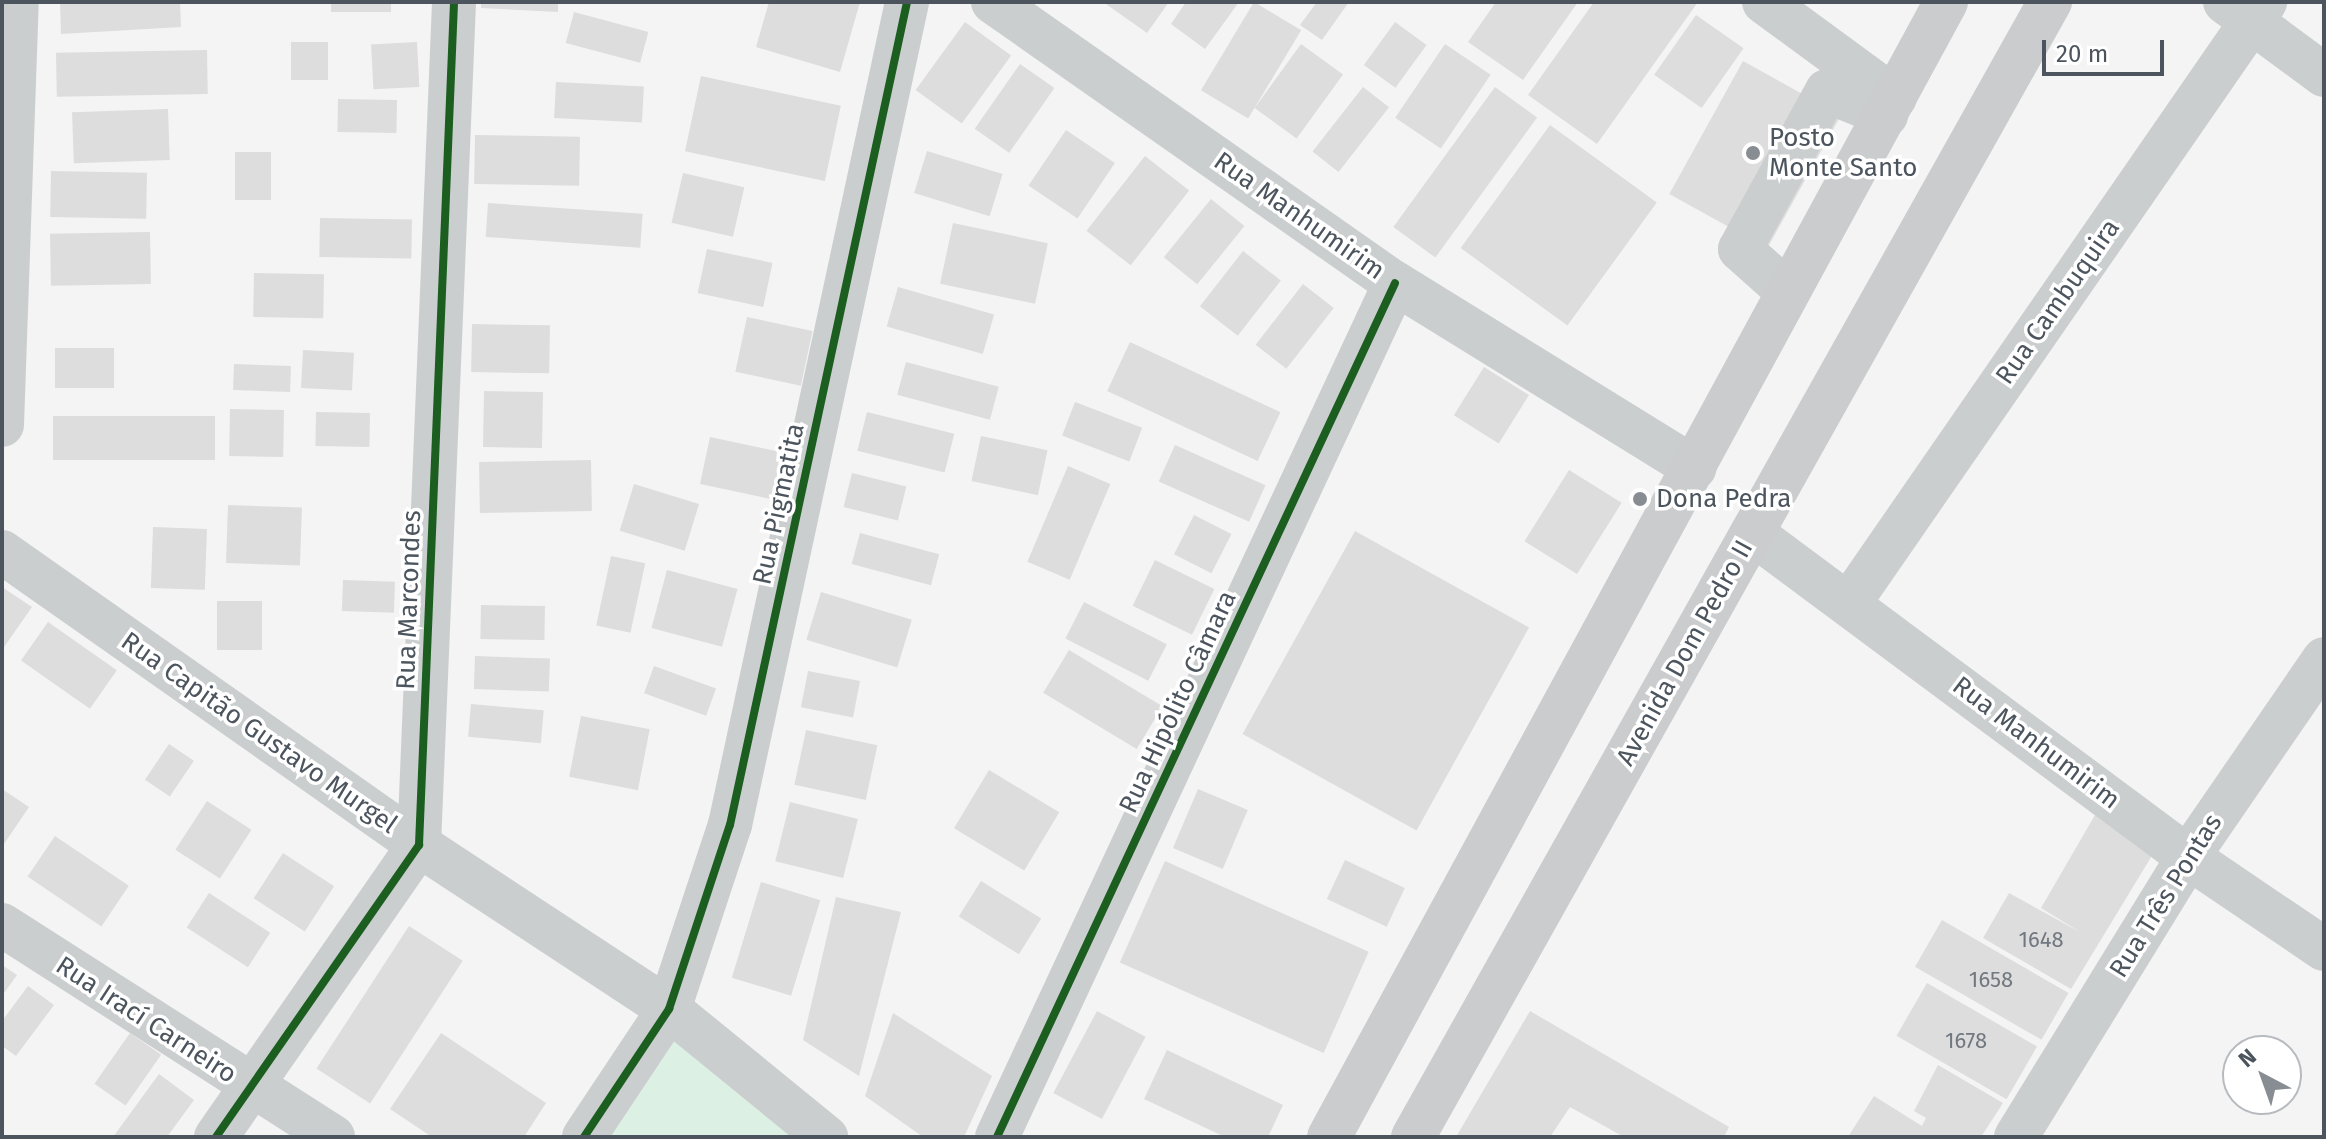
<!DOCTYPE html>
<html>
<head>
<meta charset="utf-8">
<style>
  body { margin:0 }
  #map { position:relative; width:2326px; height:1139px; overflow:hidden; background:#f4f4f4; font-family:"Fira Sans",sans-serif }
  div>[style] { position:absolute }
  [style*='--x'] { left:calc(var(--x)*1px); top:calc(var(--y)*1px); width:calc(var(--w)*1px); rotate:calc(var(--a)*1deg) }
  .green>* { inset:0; background:#dcf0e4 }
  .building>* { inset:0; background:#ddddde; transform-origin:0 0 }
  .minor>* { height:44px; margin:-22px; padding:0 22px; transform-origin:22px; border-radius:22px; background:#cbcecf }
  .major>* { height:44px; margin:-22px; padding:0 22px; transform-origin:22px; border-radius:22px; background:#caccce }
  .cycleway>* { height:8px; margin:-4px; padding:0 4px; transform-origin:4px; border-radius:4px; background:#1b5e20 }
  .dots>* { width:22px; height:22px; translate:-50% -50%; box-sizing:border-box; border:4px solid #fff; border-radius:50% }
  span { translate:-50% -50%; white-space:nowrap; text-align:center; line-height:1.15; -webkit-text-stroke:7px #fff; paint-order:stroke }
  .number-label { font-size:22px; color:#71787f }
  .number-label span { -webkit-text-stroke-width:0 }
  .poi-label { font-size:26px; color:#4c555e }
  .left { translate:0 -50%; text-align:left }
  .street-label { font-size:26px; color:#4c555e }
  .frame { position:absolute; inset:0; border:4px solid #4c555e; pointer-events:none }
  .north { position:absolute; left:2222px; top:1035px; width:80px; height:80px; box-sizing:border-box; background:#fff; border:2px solid #b7bbbf; border-radius:50%; rotate:319deg; font-size:22px; font-weight:700; line-height:32px; text-align:center; color:#4c555e }
  .north::after { content:''; display:block; margin:auto; width:28px; height:36px; background:#878d92; clip-path:polygon(50% 0,100% 100%,50% 72%,0 100%) }
  .scale { position:absolute; left:2042px; top:40px; width:122px; height:36px; box-sizing:border-box; border:4px solid #4c555e; border-top:0; padding-left:10px; font-size:24px; line-height:28px; white-space:nowrap; color:#4c555e; -webkit-text-stroke:6px #fff; paint-order:stroke }
</style>
</head>
<body>
<div id="map">
  <div class="green">
    <i style="clip-path:polygon(672px 1017px,814px 1137px,596px 1137px)"></i>
  </div>
  <div class="building">
    <i style="clip-path:polygon(60px 2px,180px 2px,181px 27px,61px 34px)"></i>
    <i style="left:331px;top:2px;width:60px;height:10px"></i>
    <i style="clip-path:polygon(481px 2px,558px 2px,558px 12px,481px 8px)"></i>
    <i style="clip-path:polygon(769px 2px,860px 2px,840px 72px,756px 47px)"></i>
    <i style="clip-path:polygon(1103px 2px,1169px 2px,1147px 33px)"></i>
    <i style="clip-path:polygon(1186px 2px,1239px 2px,1205px 49px,1171px 24px)"></i>
    <i style="left:1254px;top:2px;width:55px;height:103px;rotate:31deg"></i>
    <i style="clip-path:polygon(1317px 2px,1349px 2px,1322px 40px,1300px 25px)"></i>
    <i style="clip-path:polygon(1496px 2px,1578px 2px,1523px 80px,1468px 42px)"></i>
    <i style="clip-path:polygon(1594px 2px,1698px 2px,1597px 144px,1528px 95px)"></i>
    <i style="left:574px;top:12px;width:77px;height:32px;rotate:15deg"></i>
    <i style="left:1696px;top:15px;width:58px;height:73px;rotate:35deg"></i>
    <i style="left:965px;top:22px;width:57px;height:84px;rotate:36deg"></i>
    <i style="left:1395px;top:22px;width:39px;height:53px;rotate:36deg"></i>
    <i style="left:291px;top:42px;width:37px;height:38px"></i>
    <i style="left:417px;top:42px;width:45px;height:46px;rotate:87deg"></i>
    <i style="left:1301px;top:44px;width:52px;height:79px;rotate:36deg"></i>
    <i style="left:1445px;top:44px;width:55px;height:89px;rotate:34deg"></i>
    <i style="left:207px;top:50px;width:44px;height:151px;rotate:89deg"></i>
    <i style="left:1743px;top:61px;width:112px;height:152px;rotate:29deg"></i>
    <i style="left:1020px;top:64px;width:42px;height:79px;rotate:35deg"></i>
    <i style="left:701px;top:76px;width:143px;height:77px;rotate:12deg"></i>
    <i style="left:556px;top:82px;width:88px;height:36px;rotate:3deg"></i>
    <i style="left:1363px;top:87px;width:33px;height:82px;rotate:38deg"></i>
    <i style="left:1495px;top:87px;width:52px;height:173px;rotate:36deg"></i>
    <i style="left:338px;top:99px;width:59px;height:33px;rotate:1deg"></i>
    <i style="left:168px;top:109px;width:51px;height:96px;rotate:88deg"></i>
    <i style="left:1550px;top:125px;width:132px;height:152px;rotate:36deg"></i>
    <i style="left:1066px;top:130px;width:59px;height:67px;rotate:34deg"></i>
    <i style="left:475px;top:135px;width:105px;height:49px;rotate:1deg"></i>
    <i style="left:927px;top:151px;width:79px;height:44px;rotate:17deg"></i>
    <i style="left:235px;top:152px;width:36px;height:48px"></i>
    <i style="left:1145px;top:156px;width:56px;height:95px;rotate:38deg"></i>
    <i style="left:51px;top:171px;width:96px;height:46px;rotate:1deg"></i>
    <i style="left:683px;top:173px;width:63px;height:51px;rotate:13deg"></i>
    <i style="left:1211px;top:199px;width:43px;height:75px;rotate:39deg"></i>
    <i style="left:488px;top:203px;width:155px;height:34px;rotate:4deg"></i>
    <i style="left:320px;top:218px;width:92px;height:39px;rotate:1deg"></i>
    <i style="left:953px;top:223px;width:97px;height:62px;rotate:12deg"></i>
    <i style="left:150px;top:232px;width:52px;height:100px;rotate:89deg"></i>
    <i style="left:707px;top:249px;width:67px;height:45px;rotate:12deg"></i>
    <i style="left:1243px;top:251px;width:48px;height:70px;rotate:38deg"></i>
    <i style="left:254px;top:273px;width:70px;height:44px;rotate:1deg"></i>
    <i style="left:1303px;top:284px;width:39px;height:77px;rotate:38deg"></i>
    <i style="left:898px;top:287px;width:100px;height:41px;rotate:16deg"></i>
    <i style="left:747px;top:317px;width:67px;height:56px;rotate:12deg"></i>
    <i style="left:472px;top:324px;width:78px;height:48px;rotate:1deg"></i>
    <i style="left:1130px;top:342px;width:166px;height:54px;rotate:25deg"></i>
    <i style="left:114px;top:348px;width:40px;height:59px;rotate:90deg"></i>
    <i style="left:303px;top:350px;width:51px;height:38px;rotate:3deg"></i>
    <i style="left:906px;top:362px;width:96px;height:34px;rotate:15deg"></i>
    <i style="left:234px;top:364px;width:57px;height:26px;rotate:2deg"></i>
    <i style="left:1484px;top:367px;width:53px;height:57px;rotate:32deg"></i>
    <i style="left:484px;top:391px;width:59px;height:56px;rotate:1deg"></i>
    <i style="left:1075px;top:402px;width:72px;height:36px;rotate:21deg"></i>
    <i style="left:230px;top:409px;width:54px;height:47px;rotate:1deg"></i>
    <i style="left:316px;top:412px;width:54px;height:34px;rotate:1deg"></i>
    <i style="left:867px;top:412px;width:90px;height:40px;rotate:14deg"></i>
    <i style="left:53px;top:416px;width:162px;height:44px"></i>
    <i style="left:981px;top:436px;width:68px;height:46px;rotate:12deg"></i>
    <i style="left:710px;top:437px;width:75px;height:48px;rotate:12deg"></i>
    <i style="left:1175px;top:445px;width:99px;height:40px;rotate:24deg"></i>
    <i style="left:591px;top:460px;width:51px;height:112px;rotate:89deg"></i>
    <i style="left:1068px;top:466px;width:46px;height:104px;rotate:23deg"></i>
    <i style="left:1569px;top:470px;width:62px;height:84px;rotate:32deg"></i>
    <i style="left:852px;top:473px;width:56px;height:35px;rotate:14deg"></i>
    <i style="left:634px;top:484px;width:68px;height:49px;rotate:17deg"></i>
    <i style="left:228px;top:505px;width:74px;height:58px;rotate:2deg"></i>
    <i style="left:1194px;top:515px;width:42px;height:44px;rotate:27deg"></i>
    <i style="left:153px;top:527px;width:54px;height:61px;rotate:2deg"></i>
    <i style="left:1355px;top:531px;width:199px;height:232px;rotate:29deg"></i>
    <i style="left:860px;top:533px;width:82px;height:32px;rotate:15deg"></i>
    <i style="left:611px;top:556px;width:35px;height:71px;rotate:12deg"></i>
    <i style="left:1155px;top:560px;width:66px;height:51px;rotate:26deg"></i>
    <i style="left:667px;top:570px;width:73px;height:60px;rotate:15deg"></i>
    <i style="left:343px;top:580px;width:52px;height:31px;rotate:2deg"></i>
    <i style="clip-path:polygon(2px 587px,32px 607px,2px 650px)"></i>
    <i style="left:821px;top:592px;width:95px;height:50px;rotate:17deg"></i>
    <i style="left:217px;top:601px;width:45px;height:49px"></i>
    <i style="left:1084px;top:602px;width:93px;height:41px;rotate:27deg"></i>
    <i style="left:481px;top:605px;width:64px;height:34px;rotate:1deg"></i>
    <i style="left:48px;top:622px;width:84px;height:47px;rotate:35deg"></i>
    <i style="left:1069px;top:650px;width:109px;height:50px;rotate:31deg"></i>
    <i style="left:475px;top:656px;width:75px;height:33px;rotate:2deg"></i>
    <i style="left:654px;top:666px;width:66px;height:29px;rotate:20deg"></i>
    <i style="left:808px;top:671px;width:53px;height:37px;rotate:11deg"></i>
    <i style="left:471px;top:704px;width:73px;height:33px;rotate:5deg"></i>
    <i style="left:581px;top:716px;width:70px;height:62px;rotate:11deg"></i>
    <i style="left:806px;top:730px;width:73px;height:56px;rotate:12deg"></i>
    <i style="left:169px;top:744px;width:30px;height:43px;rotate:34deg"></i>
    <i style="left:989px;top:770px;width:82px;height:68px;rotate:31deg"></i>
    <i style="clip-path:polygon(2px 789px,29px 807px,2px 847px)"></i>
    <i style="left:1198px;top:789px;width:54px;height:64px;rotate:23deg"></i>
    <i style="left:207px;top:801px;width:53px;height:58px;rotate:33deg"></i>
    <i style="left:790px;top:802px;width:70px;height:61px;rotate:14deg"></i>
    <i style="clip-path:polygon(2095px 815px,2156px 849px,2071px 989px,1983px 938px,2009px 893px,2080px 932px,2041px 908px)"></i>
    <i style="left:55px;top:836px;width:89px;height:49px;rotate:34deg"></i>
    <i style="left:283px;top:853px;width:61px;height:54px;rotate:33deg"></i>
    <i style="left:1345px;top:860px;width:66px;height:43px;rotate:25deg"></i>
    <i style="left:1165px;top:861px;width:223px;height:111px;rotate:24deg"></i>
    <i style="left:981px;top:881px;width:71px;height:42px;rotate:32deg"></i>
    <i style="left:761px;top:882px;width:62px;height:100px;rotate:17deg"></i>
    <i style="left:209px;top:893px;width:73px;height:41px;rotate:33deg"></i>
    <i style="clip-path:polygon(836px 897px,901px 912px,859px 1076px,803px 1040px)"></i>
    <i style="left:1942px;top:920px;width:146px;height:54px;rotate:30deg"></i>
    <i style="left:409px;top:926px;width:64px;height:170px;rotate:33deg"></i>
    <i style="clip-path:polygon(2px 965px,17px 975px,2px 996px)"></i>
    <i style="left:1927px;top:983px;width:127px;height:61px;rotate:30deg"></i>
    <i style="clip-path:polygon(28px 986px,54px 1005px,16px 1056px,2px 1046px,2px 1021px)"></i>
    <i style="left:1097px;top:1011px;width:55px;height:93px;rotate:28deg"></i>
    <i style="clip-path:polygon(1530px 1011px,1729px 1127px,1724px 1137px,1624px 1137px,1570px 1107px,1550px 1137px,1456px 1137px)"></i>
    <i style="clip-path:polygon(893px 1013px,992px 1076px,964px 1137px,923px 1137px,865px 1096px)"></i>
    <i style="left:130px;top:1033px;width:38px;height:62px;rotate:35deg"></i>
    <i style="clip-path:polygon(441px 1033px,546px 1103px,524px 1137px,432px 1137px,390px 1109px)"></i>
    <i style="clip-path:polygon(1167px 1050px,1283px 1105px,1268px 1137px,1225px 1137px,1144px 1099px)"></i>
    <i style="clip-path:polygon(1938px 1065px,2003px 1103px,1981px 1137px,1848px 1137px,1874px 1096px,1922px 1126px,1926px 1118px,1914px 1111px)"></i>
    <i style="clip-path:polygon(159px 1074px,194px 1100px,167px 1137px,113px 1137px)"></i>
  </div>
  <div class="minor">
    <i style="--x:993;--y:2;--w:490;--a:35"></i>
    <i style="--x:1395;--y:283;--w:352;--a:31.7"></i>
    <i style="--x:1764;--y:2;--w:162;--a:36.2"></i>
    <i style="--x:2225;--y:2;--w:123;--a:36.4"></i>
    <i style="--x:1787;--y:291;--w:63;--a:-138.2"></i>
    <i style="--x:1740;--y:249;--w:180;--a:-61.2"></i>
    <i style="--x:1827;--y:91;--w:64;--a:22.1"></i>
    <i style="--x:2;--y:425;--w:423;--a:-88"></i>
    <i style="--x:1752;--y:533;--w:543;--a:36.62"></i>
    <i style="--x:2188;--y:857;--w:164;--a:34.1"></i>
    <i style="--x:2;--y:552;--w:510;--a:35.09"></i>
    <i style="--x:419;--y:845;--w:299;--a:33.3"></i>
    <i style="--x:669;--y:1009;--w:203;--a:39.2"></i>
    <i style="--x:1850;--y:602;--w:730;--a:-55.33"></i>
    <i style="--x:2;--y:925;--w:393;--a:32.6"></i>
    <i style="--x:216;--y:1137;--w:356;--a:-55.2"></i>
    <i style="--x:419;--y:845;--w:844;--a:-87.62"></i>
    <i style="--x:584;--y:1137;--w:154;--a:-56.4"></i>
    <i style="--x:669;--y:1009;--w:194;--a:-71.7"></i>
    <i style="--x:730;--y:825;--w:842;--a:-77.86"></i>
    <i style="--x:997;--y:1137;--w:942;--a:-65.01"></i>
    <i style="--x:2016;--y:1137;--w:329;--a:-58.4"></i>
    <i style="--x:2188;--y:857;--w:240;--a:-55.5"></i>
  </div>
  <div class="major">
    <i style="--x:1329;--y:1137;--w:1292;--a:-61.47"></i>
    <i style="--x:1413;--y:1137;--w:1302;--a:-60.7"></i>
  </div>
  <div class="cycleway">
    <i style="--x:216;--y:1137;--w:356;--a:-55.2"></i>
    <i style="--x:419;--y:845;--w:844;--a:-87.62"></i>
    <i style="--x:584;--y:1137;--w:154;--a:-56.4"></i>
    <i style="--x:669;--y:1009;--w:194;--a:-71.7"></i>
    <i style="--x:730;--y:825;--w:842;--a:-77.86"></i>
    <i style="--x:997;--y:1137;--w:942;--a:-65.01"></i>
  </div>
  <div class="dots">
    <i style="left:1753px;top:153px;background:#878d92"></i>
    <i style="left:1640px;top:499px;background:#878d92"></i>
  </div>
  <div class="number-label">
    <span style="left:2041px;top:940px">1648</span>
    <span style="left:1991px;top:980px">1658</span>
    <span style="left:1966px;top:1041px">1678</span>
  </div>
  <div class="poi-label">
    <span class="left" style="left:1769px;top:153px">Posto<br>Monte Santo</span>
    <span class="left" style="left:1656px;top:499px">Dona Pedra</span>
  </div>
  <div class="street-label">
    <span style="left:1299px;top:216px;rotate:35deg">Rua Manhumirim</span>
    <span style="left:2058px;top:302px;rotate:-55deg">Rua Cambuquira</span>
    <span style="left:779px;top:504px;rotate:-78deg">Rua Pigmatita</span>
    <span style="left:409px;top:600px;rotate:-88deg">Rua Marcondes</span>
    <span style="left:1685px;top:653px;rotate:-61deg">Avenida Dom Pedro II</span>
    <span style="left:1178px;top:702px;rotate:-65deg">Rua Hipólito Câmara</span>
    <span style="left:259px;top:733px;rotate:35deg">Rua Capitão Gustavo Murgel</span>
    <span style="left:2036px;top:743px;rotate:37deg">Rua Manhumirim</span>
    <span style="left:2166px;top:896px;rotate:-58deg">Rua Três Pontas</span>
    <span style="left:146px;top:1020px;rotate:33deg">Rua Irací Carneiro</span>
  </div>
  <div class="frame"></div>
  <div class="north">N</div>
  <div class="scale">20 m</div>
</div>
</body>
</html>
